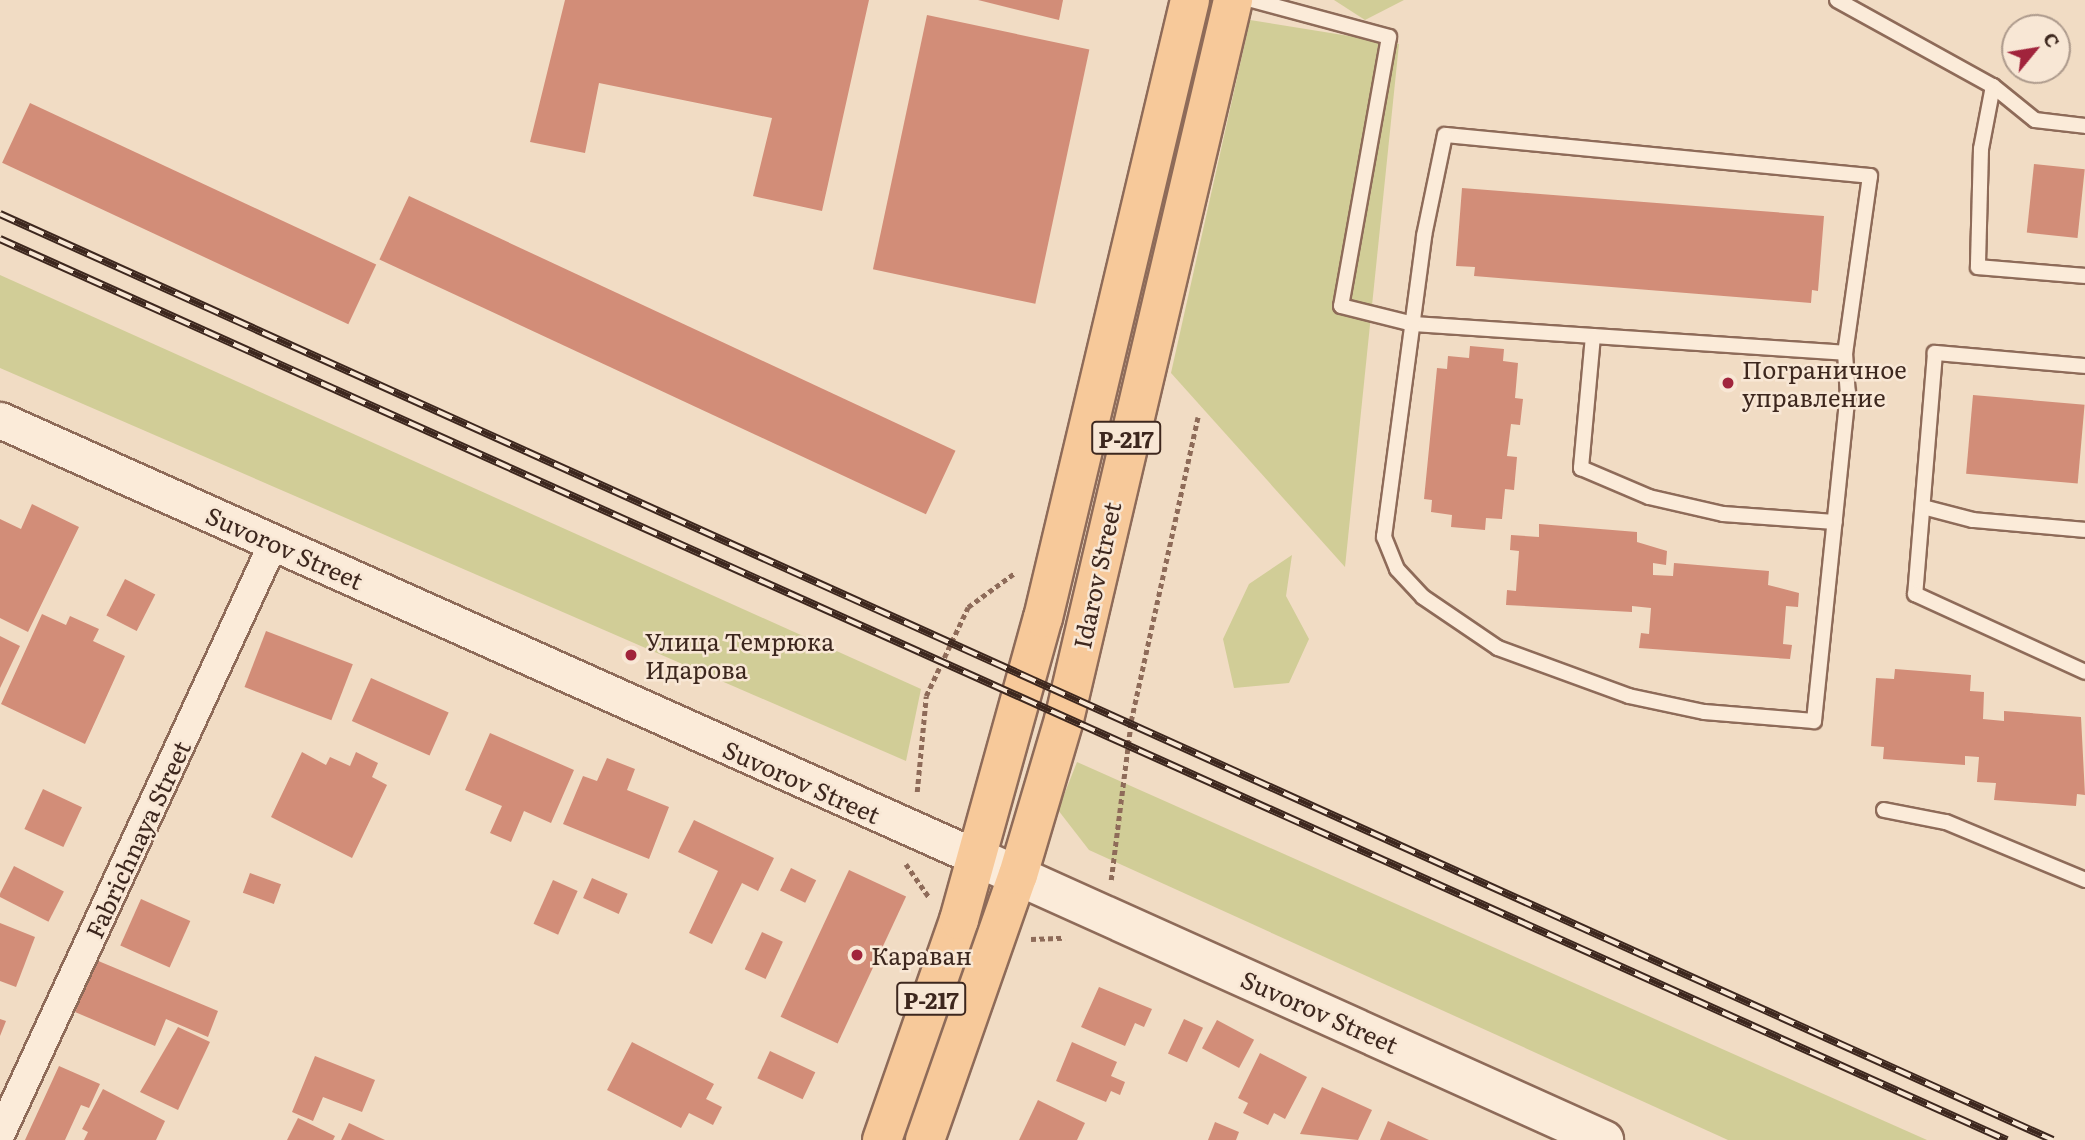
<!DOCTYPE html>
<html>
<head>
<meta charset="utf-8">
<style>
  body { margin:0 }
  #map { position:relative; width:2085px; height:1140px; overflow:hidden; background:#f1dcc4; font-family:Literata,serif }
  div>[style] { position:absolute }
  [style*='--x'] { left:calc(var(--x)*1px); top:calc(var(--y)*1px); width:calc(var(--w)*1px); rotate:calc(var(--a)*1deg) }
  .green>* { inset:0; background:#d1cd97 }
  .building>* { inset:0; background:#d28d78; transform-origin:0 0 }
  .path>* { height:4.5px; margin-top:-2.25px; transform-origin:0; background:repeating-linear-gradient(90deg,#8e6b59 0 5px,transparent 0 8.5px) }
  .roads { filter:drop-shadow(2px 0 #8e6b59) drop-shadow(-2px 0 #8e6b59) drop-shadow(0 2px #8e6b59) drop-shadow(0 -2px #8e6b59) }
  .service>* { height:14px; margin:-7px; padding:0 7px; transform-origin:7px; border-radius:7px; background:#fbebd9 }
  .minor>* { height:28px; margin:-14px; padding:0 14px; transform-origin:14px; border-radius:14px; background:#fbebd9 }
  .tertiary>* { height:35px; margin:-17.5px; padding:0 17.5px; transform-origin:17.5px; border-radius:17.5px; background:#fbebd9 }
  .secondary>* { height:38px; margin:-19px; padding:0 19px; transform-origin:19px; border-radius:19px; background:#fbebd9 }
  .primary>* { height:38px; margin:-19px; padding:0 19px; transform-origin:19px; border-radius:19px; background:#f7c99a }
  .rail>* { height:8px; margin-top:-4px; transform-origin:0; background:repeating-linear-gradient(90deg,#f8e7d5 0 16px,#3d271e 0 32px); box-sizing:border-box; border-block:2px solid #3d271e }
  .dots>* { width:19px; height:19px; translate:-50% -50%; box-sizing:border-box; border:4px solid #f8e7d5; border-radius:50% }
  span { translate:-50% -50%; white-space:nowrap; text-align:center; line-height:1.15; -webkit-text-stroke:5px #f8e7d5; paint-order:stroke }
  .shield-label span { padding:2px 5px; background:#f8e7d5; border:2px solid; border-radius:5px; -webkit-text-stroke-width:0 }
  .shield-label { font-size:23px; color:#3d271e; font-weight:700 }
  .poi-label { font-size:24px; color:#3d271e }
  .left { translate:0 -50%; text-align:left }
  .street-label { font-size:24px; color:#3d271e }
  .north { position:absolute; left:2001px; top:14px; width:70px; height:70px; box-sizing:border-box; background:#f8e7d5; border:2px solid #ad9a8c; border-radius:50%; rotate:60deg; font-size:19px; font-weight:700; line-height:28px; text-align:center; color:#3d271e }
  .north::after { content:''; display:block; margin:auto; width:24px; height:32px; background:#a1243c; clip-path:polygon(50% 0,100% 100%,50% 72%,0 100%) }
</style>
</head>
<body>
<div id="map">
  <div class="green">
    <i style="clip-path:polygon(1334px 0,1404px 0,1365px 20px)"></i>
    <i style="clip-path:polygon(1250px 20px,1399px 44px,1345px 567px,1171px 373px)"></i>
    <i style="clip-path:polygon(0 275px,921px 689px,906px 761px,0 368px)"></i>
    <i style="clip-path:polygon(1292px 555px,1286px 596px,1309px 639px,1289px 683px,1234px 688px,1223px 639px,1249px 584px)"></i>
    <i style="clip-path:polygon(1077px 762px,1927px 1140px,1728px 1140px,1089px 850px,1058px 810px)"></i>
  </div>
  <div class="building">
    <i style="clip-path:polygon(565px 0,869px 0,822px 211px,753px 196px,772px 118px,599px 83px,585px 153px,530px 142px)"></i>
    <i style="clip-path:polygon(978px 0,1063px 0,1059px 20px)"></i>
    <i style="left:927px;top:15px;width:166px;height:260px;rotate:12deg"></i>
    <i style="left:30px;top:103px;width:382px;height:66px;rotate:25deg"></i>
    <i style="left:2034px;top:164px;width:51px;height:69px;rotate:6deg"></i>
    <i style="clip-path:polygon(1462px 188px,1824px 216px,1818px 291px,1812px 290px,1811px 303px,1474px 276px,1475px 267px,1456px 266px)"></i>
    <i style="left:409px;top:196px;width:603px;height:70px;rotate:25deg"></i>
    <i style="clip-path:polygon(1470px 346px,1504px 349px,1503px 361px,1518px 363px,1515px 398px,1523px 399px,1520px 425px,1511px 424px,1507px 456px,1517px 457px,1514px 490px,1505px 489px,1502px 519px,1486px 518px,1485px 530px,1451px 527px,1452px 515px,1431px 512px,1432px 500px,1424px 499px,1437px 368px,1447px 369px,1448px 356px,1469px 358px)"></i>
    <i style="left:1973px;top:395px;width:112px;height:79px;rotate:5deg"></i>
    <i style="clip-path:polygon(32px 504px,79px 527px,28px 632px,0 618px,0 519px,21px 529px)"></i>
    <i style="clip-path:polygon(1539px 524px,1637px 532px,1637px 542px,1667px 551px,1666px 565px,1653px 563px,1653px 575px,1673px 576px,1674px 563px,1769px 571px,1768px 585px,1799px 593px,1798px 607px,1786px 606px,1783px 644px,1792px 645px,1790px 659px,1639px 648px,1641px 633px,1649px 634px,1651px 608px,1632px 606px,1632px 612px,1506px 605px,1507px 590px,1516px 591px,1519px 551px,1510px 550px,1511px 535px,1539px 537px)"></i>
    <i style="left:125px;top:579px;width:34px;height:41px;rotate:27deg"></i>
    <i style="clip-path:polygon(42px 614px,66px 625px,70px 616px,99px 629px,93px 641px,125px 656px,85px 744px,1px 704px)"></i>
    <i style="left:266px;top:631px;width:93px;height:60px;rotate:21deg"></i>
    <i style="clip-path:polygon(0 636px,20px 646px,0 688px)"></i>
    <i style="clip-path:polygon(1895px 669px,1971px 675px,1970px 691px,1984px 692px,1983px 719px,2004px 721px,2004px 711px,2081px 717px,2085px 795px,2077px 794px,2076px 806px,1994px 800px,1996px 783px,1977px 782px,1979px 757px,1965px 756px,1965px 765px,1883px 759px,1884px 747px,1871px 746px,1876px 678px,1894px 679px)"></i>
    <i style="left:371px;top:678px;width:85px;height:47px;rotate:24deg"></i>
    <i style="clip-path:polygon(490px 733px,574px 770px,551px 823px,524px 811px,511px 842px,490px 833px,502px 806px,465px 790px)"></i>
    <i style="clip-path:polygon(302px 752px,326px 765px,330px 757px,350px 766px,356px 752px,378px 763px,372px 777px,387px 785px,352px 858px,271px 817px)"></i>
    <i style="clip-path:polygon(607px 758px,635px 769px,627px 790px,669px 807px,649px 859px,563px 824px,583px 776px,597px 781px)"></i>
    <i style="left:43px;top:789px;width:43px;height:44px;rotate:25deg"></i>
    <i style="clip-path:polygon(694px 820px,774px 858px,758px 891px,742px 883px,712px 944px,689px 933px,718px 871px,678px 852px)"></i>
    <i style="left:14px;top:866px;width:56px;height:34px;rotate:27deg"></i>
    <i style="left:791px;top:868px;width:28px;height:25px;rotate:26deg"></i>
    <i style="left:849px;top:870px;width:63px;height:162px;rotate:25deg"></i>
    <i style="left:250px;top:873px;width:33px;height:21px;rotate:20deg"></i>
    <i style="left:592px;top:878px;width:39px;height:22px;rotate:24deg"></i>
    <i style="left:553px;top:880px;width:27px;height:48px;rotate:24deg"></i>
    <i style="left:141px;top:899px;width:54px;height:51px;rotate:24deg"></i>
    <i style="clip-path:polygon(0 923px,35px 937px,16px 987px,0 981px)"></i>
    <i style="left:762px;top:932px;width:23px;height:41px;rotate:25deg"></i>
    <i style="clip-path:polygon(96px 960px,218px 1011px,208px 1037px,166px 1019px,155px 1046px,75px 1012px)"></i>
    <i style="clip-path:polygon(1099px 987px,1152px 1009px,1144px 1027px,1135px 1023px,1125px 1046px,1081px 1027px)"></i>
    <i style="clip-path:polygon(0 1019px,6px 1021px,0 1036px)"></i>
    <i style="left:1184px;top:1019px;width:21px;height:38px;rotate:25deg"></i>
    <i style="left:1217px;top:1020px;width:42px;height:32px;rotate:28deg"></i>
    <i style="clip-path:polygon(178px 1027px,210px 1042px,178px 1110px,140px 1092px)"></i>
    <i style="clip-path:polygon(632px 1042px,714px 1084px,706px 1099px,722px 1107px,713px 1125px,689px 1113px,681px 1128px,607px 1090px)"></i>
    <i style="clip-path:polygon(1072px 1042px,1117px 1062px,1111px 1076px,1125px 1082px,1120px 1095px,1111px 1091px,1106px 1102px,1056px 1081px)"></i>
    <i style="left:770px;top:1051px;width:50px;height:30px;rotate:25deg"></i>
    <i style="clip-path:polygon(1260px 1053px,1307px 1077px,1285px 1119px,1274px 1113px,1268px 1125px,1243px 1113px,1248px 1103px,1238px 1098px)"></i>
    <i style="clip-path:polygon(315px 1056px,375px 1080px,362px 1112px,323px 1097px,313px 1121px,292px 1112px)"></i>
    <i style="clip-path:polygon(59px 1066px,100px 1084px,89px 1108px,81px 1105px,65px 1140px,25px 1140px)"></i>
    <i style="clip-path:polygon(1322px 1087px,1372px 1110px,1358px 1140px,1300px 1134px)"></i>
    <i style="clip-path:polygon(103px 1089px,165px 1121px,156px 1140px,84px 1140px,88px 1132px,82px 1129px)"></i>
    <i style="clip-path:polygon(1038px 1100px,1085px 1123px,1077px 1140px,1019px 1140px)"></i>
    <i style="clip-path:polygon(298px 1118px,335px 1136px,333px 1140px,287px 1140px)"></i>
    <i style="clip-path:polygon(1388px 1121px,1429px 1140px,1380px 1140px)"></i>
    <i style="clip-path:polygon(1215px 1122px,1239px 1132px,1236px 1140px,1208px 1140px)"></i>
    <i style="clip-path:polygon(349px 1123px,385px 1140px,341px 1140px)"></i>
  </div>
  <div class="path">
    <i style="--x:917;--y:792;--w:96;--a:-84.6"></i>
    <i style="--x:926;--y:696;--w:98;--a:-64.7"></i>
    <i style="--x:968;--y:607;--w:59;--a:-36.1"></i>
    <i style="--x:906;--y:864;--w:40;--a:55.1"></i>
    <i style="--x:1111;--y:880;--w:160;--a:-82.8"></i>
    <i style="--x:1131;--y:721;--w:311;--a:-77.6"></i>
    <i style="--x:1031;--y:939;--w:34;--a:-2"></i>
  </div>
  <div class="roads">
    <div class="service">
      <i style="--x:1252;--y:0;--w:142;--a:15.1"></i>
      <i style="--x:1389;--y:37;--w:273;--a:100.1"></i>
      <i style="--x:1341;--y:306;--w:74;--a:14"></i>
      <i style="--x:1413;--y:324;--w:433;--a:3.8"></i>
      <i style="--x:1837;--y:0;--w:178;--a:28.9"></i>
      <i style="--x:1993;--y:86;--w:54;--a:39"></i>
      <i style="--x:2035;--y:120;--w:50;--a:6.8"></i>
      <i style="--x:1993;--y:86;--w:64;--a:100.8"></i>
      <i style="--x:1981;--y:149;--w:118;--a:91.5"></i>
      <i style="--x:1978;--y:267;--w:107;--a:4.8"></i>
      <i style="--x:1445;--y:135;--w:427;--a:5.5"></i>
      <i style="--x:1870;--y:176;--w:179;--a:98"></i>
      <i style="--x:1845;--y:353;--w:39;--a:86"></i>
      <i style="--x:1848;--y:392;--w:331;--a:95.9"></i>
      <i style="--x:1814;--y:721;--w:110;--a:-175.3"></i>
      <i style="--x:1704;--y:712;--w:77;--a:-168"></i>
      <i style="--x:1629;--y:696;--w:140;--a:-159.9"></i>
      <i style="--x:1498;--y:648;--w:91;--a:-145.8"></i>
      <i style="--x:1423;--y:597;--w:38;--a:-133"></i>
      <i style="--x:1397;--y:569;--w:35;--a:-112"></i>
      <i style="--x:1384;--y:537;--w:304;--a:-82.4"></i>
      <i style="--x:1424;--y:236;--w:103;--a:-78.3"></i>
      <i style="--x:1593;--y:336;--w:133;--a:95.2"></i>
      <i style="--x:1581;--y:468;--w:74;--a:23.1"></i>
      <i style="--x:1649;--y:497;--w:76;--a:12.9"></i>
      <i style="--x:1723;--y:514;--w:112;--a:4.1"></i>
      <i style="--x:2085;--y:366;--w:151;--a:-175"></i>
      <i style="--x:1935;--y:353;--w:242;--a:94.7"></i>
      <i style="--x:1915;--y:594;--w:187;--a:24.6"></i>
      <i style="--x:1923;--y:507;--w:52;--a:14.6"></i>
      <i style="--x:1973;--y:520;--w:112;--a:5.1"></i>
      <i style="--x:1884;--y:810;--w:63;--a:11"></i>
      <i style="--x:1946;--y:822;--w:151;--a:22.6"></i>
    </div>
    <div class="minor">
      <i style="--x:0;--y:1135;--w:653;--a:-65.2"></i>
    </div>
    <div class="tertiary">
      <i style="--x:0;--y:420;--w:1069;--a:24.12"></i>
    </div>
    <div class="secondary">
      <i style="--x:976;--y:857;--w:689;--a:24.26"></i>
    </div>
    <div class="primary">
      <i style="--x:882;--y:1140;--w:233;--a:-70.7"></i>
      <i style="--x:959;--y:920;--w:313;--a:-74.5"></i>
      <i style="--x:1043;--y:618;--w:635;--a:-76.62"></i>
      <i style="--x:925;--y:1140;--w:281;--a:-70.7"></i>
      <i style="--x:1018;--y:875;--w:162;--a:-73.5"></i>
      <i style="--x:1064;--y:720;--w:740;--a:-76.79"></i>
    </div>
  </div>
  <div class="rail">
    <i style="--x:0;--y:214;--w:2252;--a:24.28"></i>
    <i style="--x:0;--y:239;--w:2200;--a:24.18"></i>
  </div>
  <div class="dots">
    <i style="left:1728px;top:383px;background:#a1243c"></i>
    <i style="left:631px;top:655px;background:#a1243c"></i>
    <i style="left:857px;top:955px;background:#a1243c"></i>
  </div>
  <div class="shield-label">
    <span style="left:1126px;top:438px">Р-217</span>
    <span style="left:931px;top:999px">Р-217</span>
  </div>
  <div class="poi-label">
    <span class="left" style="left:1742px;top:383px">Пограничное<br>управление</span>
    <span class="left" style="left:645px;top:655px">Улица Темрюка<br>Идарова</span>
    <span class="left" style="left:871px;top:955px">Караван</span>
  </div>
  <div class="street-label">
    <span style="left:285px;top:547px;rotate:24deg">Suvorov Street</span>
    <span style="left:1096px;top:575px;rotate:-78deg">Idarov Street</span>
    <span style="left:802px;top:781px;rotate:24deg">Suvorov Street</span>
    <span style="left:137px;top:839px;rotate:-65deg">Fabrichnaya Street</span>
    <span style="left:1320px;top:1011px;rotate:24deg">Suvorov Street</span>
  </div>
  <div class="north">С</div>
</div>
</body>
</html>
